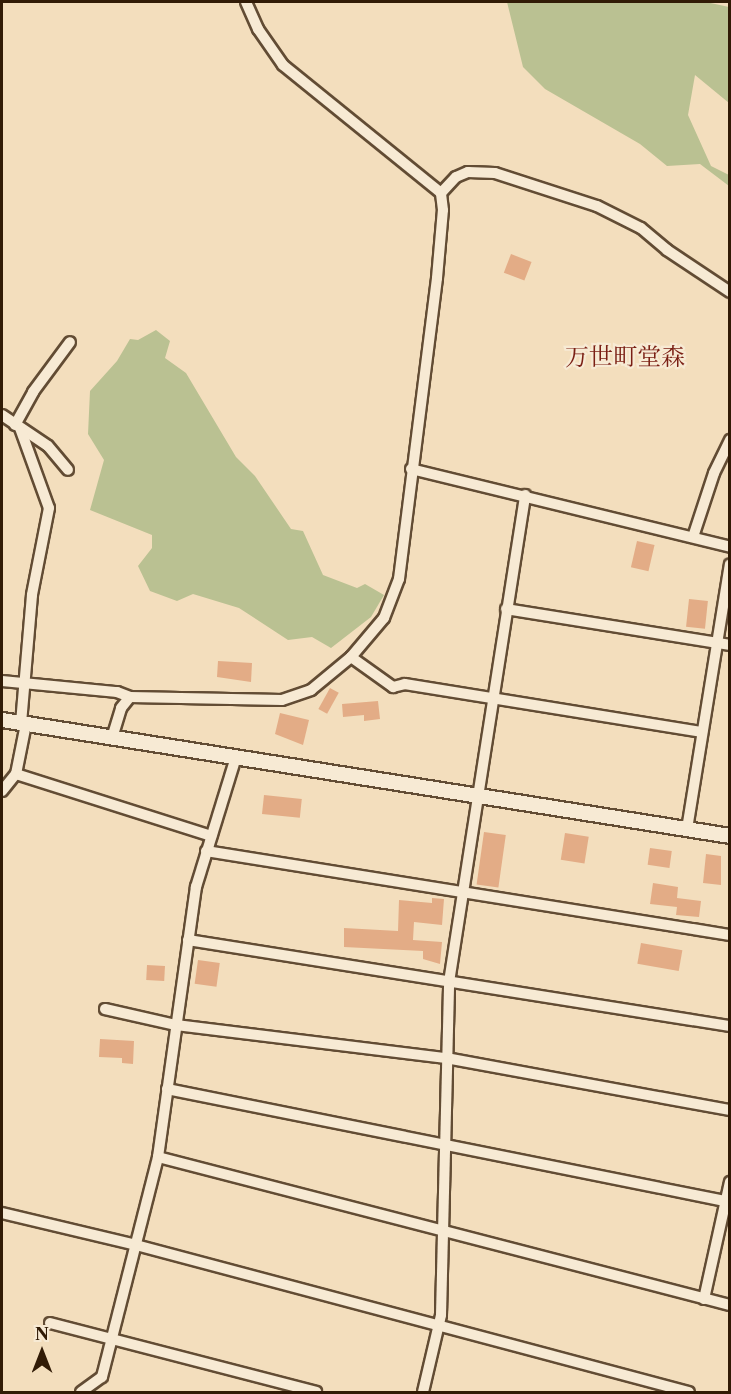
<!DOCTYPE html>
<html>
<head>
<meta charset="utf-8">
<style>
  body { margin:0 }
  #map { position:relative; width:731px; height:1394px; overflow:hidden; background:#f3debd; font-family:"Libre Caslon Text","Noto Serif JP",serif }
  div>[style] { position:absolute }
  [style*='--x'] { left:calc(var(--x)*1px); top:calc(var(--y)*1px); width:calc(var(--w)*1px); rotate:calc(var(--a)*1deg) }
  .green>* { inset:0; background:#bac192 }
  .building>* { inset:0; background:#e3ac86; transform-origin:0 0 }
  .roads { filter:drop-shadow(2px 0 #624c34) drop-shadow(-2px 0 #624c34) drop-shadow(0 2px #624c34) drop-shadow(0 -2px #624c34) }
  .minor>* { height:10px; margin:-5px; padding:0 5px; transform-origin:5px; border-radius:5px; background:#f7ead4 }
  .tertiary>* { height:14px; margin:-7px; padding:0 7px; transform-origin:7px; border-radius:7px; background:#f7ead4 }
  span { translate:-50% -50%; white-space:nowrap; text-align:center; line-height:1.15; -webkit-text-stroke:4.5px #f7ead4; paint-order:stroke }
  .quarter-label { font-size:24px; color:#7a1f14 }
  .frame { position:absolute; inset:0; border:3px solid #311b06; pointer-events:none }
  .north { position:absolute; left:12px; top:1322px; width:60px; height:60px; -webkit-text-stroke:4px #f7ead4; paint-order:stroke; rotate:0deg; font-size:16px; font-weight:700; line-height:24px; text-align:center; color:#311b06 }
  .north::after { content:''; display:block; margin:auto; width:21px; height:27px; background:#311b06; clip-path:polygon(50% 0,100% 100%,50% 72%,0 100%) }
</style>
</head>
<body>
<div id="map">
  <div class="green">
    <i style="clip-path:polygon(507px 2px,706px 2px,729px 7px,729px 103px,695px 75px,688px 115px,711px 166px,729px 175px,729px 186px,700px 164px,667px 166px,640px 144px,545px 89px,523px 67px)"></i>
    <i style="clip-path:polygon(156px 330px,170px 341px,165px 358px,186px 373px,236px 457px,255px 476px,291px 529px,303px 531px,323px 575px,357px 588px,365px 584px,384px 595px,371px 617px,331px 648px,312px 637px,288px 640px,239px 608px,193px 594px,177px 601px,150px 591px,138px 566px,152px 548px,152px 535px,90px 510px,104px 460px,88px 434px,90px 391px,117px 361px,130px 339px,138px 340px)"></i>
  </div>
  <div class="building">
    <i style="left:511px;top:254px;width:22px;height:20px;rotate:21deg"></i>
    <i style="left:637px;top:541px;width:18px;height:27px;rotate:13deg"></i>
    <i style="left:689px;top:599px;width:19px;height:28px;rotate:6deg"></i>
    <i style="clip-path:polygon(218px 661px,252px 663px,251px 682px,217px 677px)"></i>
    <i style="left:330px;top:688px;width:10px;height:24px;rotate:29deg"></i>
    <i style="clip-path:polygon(378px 701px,380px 719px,364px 721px,364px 715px,343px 717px,342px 704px)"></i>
    <i style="clip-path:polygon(280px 713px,309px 720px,303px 745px,275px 734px)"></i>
    <i style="left:264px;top:795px;width:38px;height:19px;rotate:6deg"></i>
    <i style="left:484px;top:832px;width:22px;height:53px;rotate:8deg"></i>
    <i style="left:565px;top:833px;width:24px;height:27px;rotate:9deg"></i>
    <i style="left:650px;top:848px;width:22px;height:17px;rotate:8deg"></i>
    <i style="clip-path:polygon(706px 854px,721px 856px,721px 885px,703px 883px)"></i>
    <i style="clip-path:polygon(653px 883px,678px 887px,677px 898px,701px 901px,699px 917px,676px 915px,677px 907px,650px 904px)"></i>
    <i style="clip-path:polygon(432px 898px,444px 899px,442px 925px,414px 922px,413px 940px,442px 942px,440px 964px,423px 959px,423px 951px,344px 947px,344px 928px,398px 931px,399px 900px,432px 903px)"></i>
    <i style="left:641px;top:943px;width:42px;height:21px;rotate:10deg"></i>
    <i style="left:198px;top:960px;width:22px;height:24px;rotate:8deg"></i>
    <i style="left:147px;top:965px;width:18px;height:15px;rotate:3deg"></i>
    <i style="clip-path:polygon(100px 1039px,134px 1041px,133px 1064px,122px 1063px,122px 1058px,99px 1057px)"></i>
  </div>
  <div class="roads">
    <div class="minor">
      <i style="--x:246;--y:2;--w:30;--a:66"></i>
      <i style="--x:258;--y:29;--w:44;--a:55.2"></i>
      <i style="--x:283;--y:65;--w:203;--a:39"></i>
      <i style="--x:2;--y:415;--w:55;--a:34"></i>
      <i style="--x:48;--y:446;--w:31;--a:50"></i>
      <i style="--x:15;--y:425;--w:38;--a:-61"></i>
      <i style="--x:33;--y:392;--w:62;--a:-53.5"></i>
      <i style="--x:20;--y:428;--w:85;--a:70.1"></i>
      <i style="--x:49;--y:508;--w:89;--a:101.1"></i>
      <i style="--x:32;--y:595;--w:128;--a:94.9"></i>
      <i style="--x:411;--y:469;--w:328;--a:13.7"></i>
      <i style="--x:693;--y:537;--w:67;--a:-71.8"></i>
      <i style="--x:714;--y:473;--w:37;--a:-64"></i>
      <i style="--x:506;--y:609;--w:227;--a:9.1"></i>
      <i style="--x:351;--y:657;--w:52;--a:35.5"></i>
      <i style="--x:393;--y:687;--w:12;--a:-14"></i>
      <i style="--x:405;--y:684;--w:301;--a:9.2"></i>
      <i style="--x:2;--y:681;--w:116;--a:5.5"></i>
      <i style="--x:117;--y:692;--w:14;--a:21"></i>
      <i style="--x:130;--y:697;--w:152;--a:1.1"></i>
      <i style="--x:282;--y:700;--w:31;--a:-19"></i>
      <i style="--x:311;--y:690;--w:52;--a:-39.5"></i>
      <i style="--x:351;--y:657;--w:51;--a:-49.8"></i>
      <i style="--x:384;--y:618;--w:42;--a:-69"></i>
      <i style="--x:399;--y:579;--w:303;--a:-82.8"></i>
      <i style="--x:437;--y:278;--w:68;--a:-85"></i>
      <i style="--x:443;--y:210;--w:17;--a:-97"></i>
      <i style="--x:441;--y:193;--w:22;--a:-47"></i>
      <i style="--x:456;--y:177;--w:13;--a:-23"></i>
      <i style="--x:468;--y:172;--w:27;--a:2"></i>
      <i style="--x:495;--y:173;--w:107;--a:17.9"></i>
      <i style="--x:597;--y:206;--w:49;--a:26.6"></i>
      <i style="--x:641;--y:228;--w:34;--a:40"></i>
      <i style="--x:667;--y:250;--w:76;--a:33.7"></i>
      <i style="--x:112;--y:738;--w:31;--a:-73"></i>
      <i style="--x:121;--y:708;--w:14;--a:-51"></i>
      <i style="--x:16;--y:774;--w:205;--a:17.6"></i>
      <i style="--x:2;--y:791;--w:22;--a:-51"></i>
      <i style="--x:16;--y:774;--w:51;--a:-78.7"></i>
      <i style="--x:687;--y:829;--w:268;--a:-80.8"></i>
      <i style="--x:206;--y:851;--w:531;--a:9.11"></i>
      <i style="--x:188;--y:940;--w:549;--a:9.02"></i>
      <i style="--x:105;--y:1009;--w:73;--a:12.7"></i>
      <i style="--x:176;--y:1025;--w:272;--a:7"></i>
      <i style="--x:446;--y:1058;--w:289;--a:10.4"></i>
      <i style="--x:167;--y:1089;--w:569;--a:11.35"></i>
      <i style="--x:158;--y:1157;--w:591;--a:14.51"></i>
      <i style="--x:2;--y:1213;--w:138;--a:13.4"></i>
      <i style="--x:136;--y:1245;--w:572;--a:14.89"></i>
      <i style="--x:704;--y:1299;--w:120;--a:-77.5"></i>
      <i style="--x:50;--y:1323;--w:275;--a:14.5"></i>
      <i style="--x:81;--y:1392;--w:26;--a:-36"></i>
      <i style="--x:102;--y:1377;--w:227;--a:-75.7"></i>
      <i style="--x:158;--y:1157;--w:273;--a:-82"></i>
      <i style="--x:196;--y:887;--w:136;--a:-72.9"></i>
      <i style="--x:423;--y:1392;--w:79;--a:-76.8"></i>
      <i style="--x:441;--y:1315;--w:333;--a:-88.6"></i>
      <i style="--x:449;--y:982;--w:493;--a:-81.1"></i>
    </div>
    <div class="tertiary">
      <i style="--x:2;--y:720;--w:737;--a:9.05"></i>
    </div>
  </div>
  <div class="quarter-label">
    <span style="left:625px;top:357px">万世町堂森</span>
  </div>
  <div class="frame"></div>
  <div class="north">N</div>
</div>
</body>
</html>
